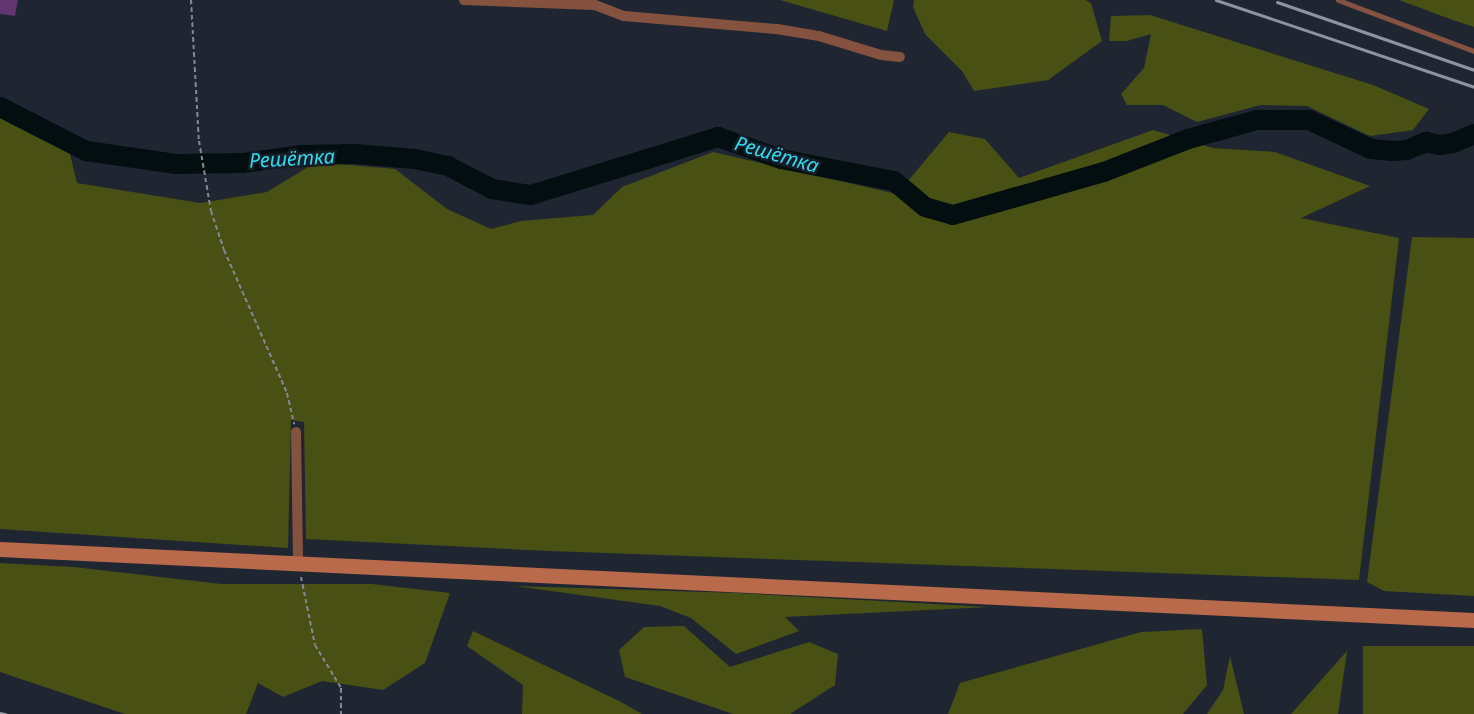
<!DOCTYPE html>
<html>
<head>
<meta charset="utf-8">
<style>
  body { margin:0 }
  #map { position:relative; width:1474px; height:714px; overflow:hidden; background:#1f2632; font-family:"Noto Sans",sans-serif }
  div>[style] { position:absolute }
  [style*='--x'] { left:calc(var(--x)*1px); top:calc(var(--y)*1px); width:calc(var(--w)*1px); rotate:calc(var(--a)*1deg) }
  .forest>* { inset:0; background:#485014; transform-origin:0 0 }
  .river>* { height:20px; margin:-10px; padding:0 10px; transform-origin:10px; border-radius:10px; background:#020e0f }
  .building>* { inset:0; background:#61366f }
  .path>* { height:2px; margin-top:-1px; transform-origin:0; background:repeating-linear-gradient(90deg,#838993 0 4.5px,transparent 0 7.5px) }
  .lane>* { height:5px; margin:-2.5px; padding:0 2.5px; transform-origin:2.5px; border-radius:2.5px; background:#84523f }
  .street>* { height:10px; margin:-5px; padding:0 5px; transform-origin:5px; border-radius:5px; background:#84523f }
  .secondary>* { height:15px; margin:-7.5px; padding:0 7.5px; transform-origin:7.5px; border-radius:7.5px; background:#b96a4b }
  .rail>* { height:3px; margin:-1.5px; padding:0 1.5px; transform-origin:1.5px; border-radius:1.5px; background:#8e949e }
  span { translate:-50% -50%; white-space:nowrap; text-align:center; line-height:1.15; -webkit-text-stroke:5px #161c28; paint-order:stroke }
  .water-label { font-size:20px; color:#2edbef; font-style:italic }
</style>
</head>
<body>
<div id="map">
  <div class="forest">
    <i style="clip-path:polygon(780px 0,894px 0,887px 31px)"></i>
    <i style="clip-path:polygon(914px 0,1085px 0,1091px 3px,1102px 41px,1048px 80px,974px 91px,962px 71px,925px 34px,913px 7px)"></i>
    <i style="clip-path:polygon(1399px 0,1474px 0,1474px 27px,1450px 19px)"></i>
    <i style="clip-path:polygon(1150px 15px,1373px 85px,1429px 109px,1413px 130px,1370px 136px,1307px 106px,1261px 105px,1197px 122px,1163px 105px,1127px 105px,1121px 94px,1144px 68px,1151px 34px,1127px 41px,1109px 41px,1111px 16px)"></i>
    <i style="clip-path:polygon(0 114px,68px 146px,77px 183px,200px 203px,267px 192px,316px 162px,395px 169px,447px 209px,491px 229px,521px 221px,593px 215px,622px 187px,713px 152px,897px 194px,949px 132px,985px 139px,1019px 178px,1153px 130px,1213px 148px,1275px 152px,1370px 186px,1301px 218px,1399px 238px,1359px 580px,549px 551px,306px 539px,304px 422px,291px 420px,288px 548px,0 529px)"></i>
    <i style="clip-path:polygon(1412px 237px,1474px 238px,1474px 596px,1384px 591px,1367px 582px)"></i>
    <i style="clip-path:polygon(0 563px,74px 567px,221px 584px,372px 584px,450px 593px,425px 663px,383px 690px,322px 681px,283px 697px,258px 683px,246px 714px,125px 714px,0 672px)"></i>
    <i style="clip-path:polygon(515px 586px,737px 593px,989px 607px,785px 617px,799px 631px,736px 654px,691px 618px,660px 606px)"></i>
    <i style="clip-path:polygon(684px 626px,730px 667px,809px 642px,838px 654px,835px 685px,790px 714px,733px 714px,625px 677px,619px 650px,644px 627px)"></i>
    <i style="clip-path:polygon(1202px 629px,1207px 685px,1183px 714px,948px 714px,960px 683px,1141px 632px)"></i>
    <i style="clip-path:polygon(473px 631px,619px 701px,642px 714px,522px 714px,523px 685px,467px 646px)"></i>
    <i style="left:1474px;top:646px;width:68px;height:111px;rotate:90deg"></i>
    <i style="clip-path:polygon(1347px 651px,1338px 714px,1291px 714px)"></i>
    <i style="clip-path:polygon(1230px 656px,1244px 714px,1207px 714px,1223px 690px)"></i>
  </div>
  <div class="river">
    <i style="--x:0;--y:107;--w:97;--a:27.1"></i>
    <i style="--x:86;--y:151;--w:91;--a:8.2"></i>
    <i style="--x:176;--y:164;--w:67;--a:-0.9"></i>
    <i style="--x:243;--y:163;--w:60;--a:-7.7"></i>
    <i style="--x:302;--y:155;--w:54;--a:-1.1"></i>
    <i style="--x:356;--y:154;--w:59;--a:4.8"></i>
    <i style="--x:415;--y:159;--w:34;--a:12"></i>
    <i style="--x:448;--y:166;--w:50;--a:27.6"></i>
    <i style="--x:492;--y:189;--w:39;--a:9"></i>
    <i style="--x:531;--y:195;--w:196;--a:-17.2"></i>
    <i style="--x:718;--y:137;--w:67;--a:19.2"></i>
    <i style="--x:781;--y:159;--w:115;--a:11"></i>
    <i style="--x:894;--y:181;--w:40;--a:40"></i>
    <i style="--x:925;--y:207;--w:29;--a:16"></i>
    <i style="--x:953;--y:215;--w:157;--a:-15.9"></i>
    <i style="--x:1104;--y:172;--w:90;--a:-21.4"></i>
    <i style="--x:1188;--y:139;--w:72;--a:-15.4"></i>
    <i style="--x:1257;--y:120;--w:52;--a:0"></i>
    <i style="--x:1309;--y:120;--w:68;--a:25.1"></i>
    <i style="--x:1371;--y:149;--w:22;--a:5"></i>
    <i style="--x:1393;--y:151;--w:14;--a:-4"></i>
    <i style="--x:1407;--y:150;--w:21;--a:-23"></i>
    <i style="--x:1426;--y:142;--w:13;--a:13"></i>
    <i style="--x:1439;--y:145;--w:14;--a:-8"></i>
    <i style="--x:1453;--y:143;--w:23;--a:-23"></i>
  </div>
  <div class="building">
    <i style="clip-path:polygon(0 0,18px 0,15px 16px,0 14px)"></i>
  </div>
  <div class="path">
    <i style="--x:191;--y:0;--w:141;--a:86.8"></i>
    <i style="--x:199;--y:141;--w:71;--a:80.3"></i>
    <i style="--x:211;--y:211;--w:41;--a:71.6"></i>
    <i style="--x:224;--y:250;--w:156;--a:66.2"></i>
    <i style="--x:287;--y:393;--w:32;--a:77"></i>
    <i style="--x:301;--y:577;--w:69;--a:78.4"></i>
    <i style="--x:315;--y:645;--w:50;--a:58.8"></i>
    <i style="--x:341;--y:688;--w:26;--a:90"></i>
  </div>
  <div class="lane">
    <i style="--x:1338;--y:0;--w:145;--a:20.6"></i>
  </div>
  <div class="street">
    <i style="--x:464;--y:0;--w:131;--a:2.2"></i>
    <i style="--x:595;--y:5;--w:31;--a:21"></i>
    <i style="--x:624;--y:16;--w:154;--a:4.9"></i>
    <i style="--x:777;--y:29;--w:43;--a:9.5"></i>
    <i style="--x:819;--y:36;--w:65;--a:17"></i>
    <i style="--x:881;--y:55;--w:19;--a:6"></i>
    <i style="--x:296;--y:432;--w:133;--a:89.1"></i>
  </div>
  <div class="secondary">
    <i style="--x:0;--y:549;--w:1476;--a:2.76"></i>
  </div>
  <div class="rail">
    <i style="--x:1216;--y:0;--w:272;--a:18.6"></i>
    <i style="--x:1277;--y:2;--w:208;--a:19"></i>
    <i style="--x:0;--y:713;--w:5;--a:11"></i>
  </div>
  <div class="water-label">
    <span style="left:777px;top:154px;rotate:16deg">Решётка</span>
    <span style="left:292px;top:158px;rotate:-3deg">Решётка</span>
  </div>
</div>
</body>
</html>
